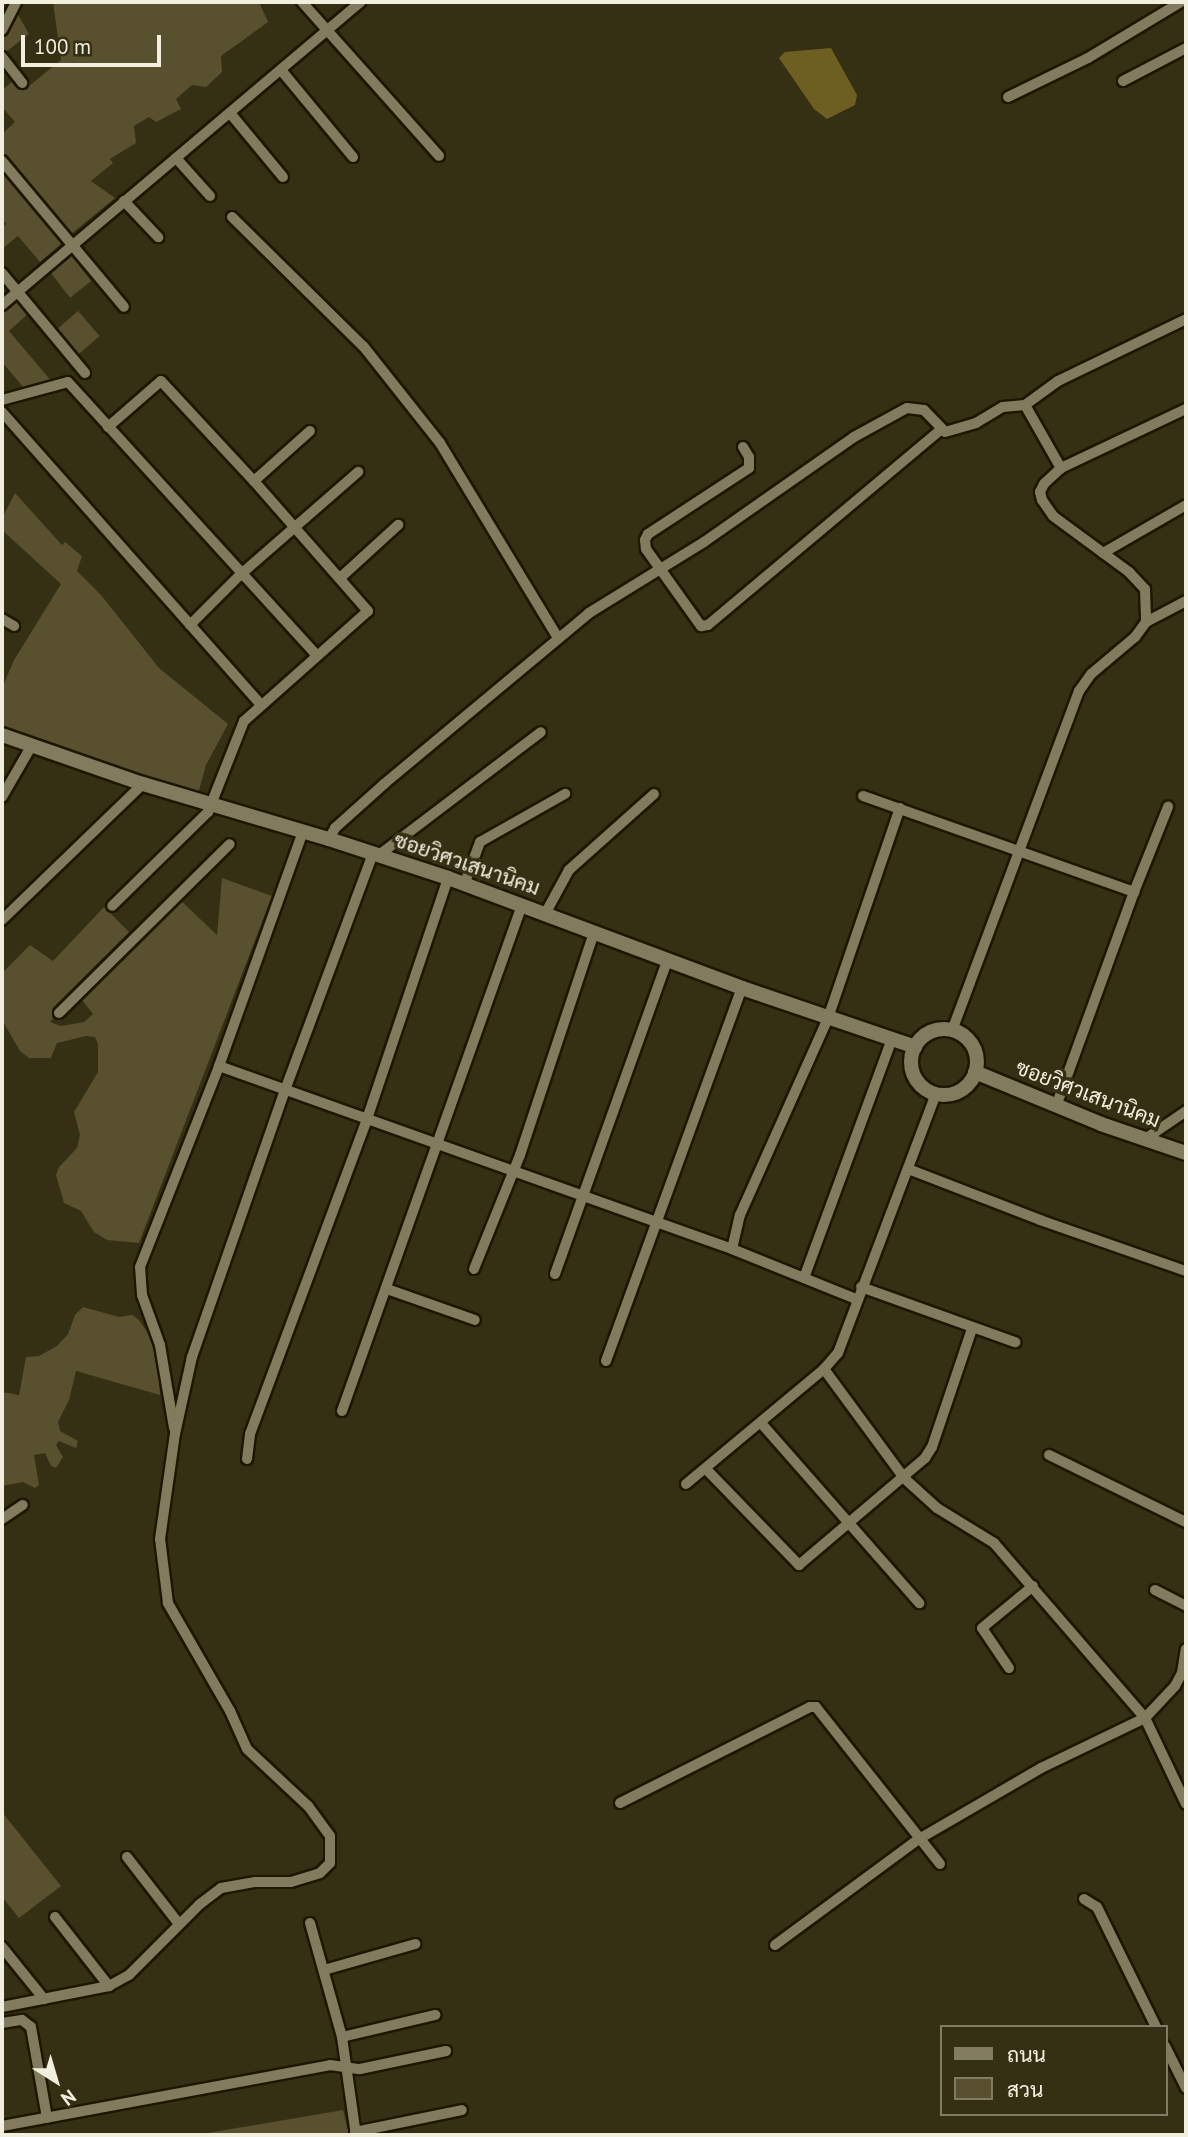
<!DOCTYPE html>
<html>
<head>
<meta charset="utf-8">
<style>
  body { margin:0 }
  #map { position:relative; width:1188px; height:2137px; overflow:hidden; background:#352f13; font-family:"PT Sans",Sarabun,sans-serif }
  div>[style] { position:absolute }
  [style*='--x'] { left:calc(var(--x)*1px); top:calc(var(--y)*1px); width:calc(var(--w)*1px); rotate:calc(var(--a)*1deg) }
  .green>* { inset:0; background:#58502e; transform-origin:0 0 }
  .water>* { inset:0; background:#6d5f21 }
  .roads { filter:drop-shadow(2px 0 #1d1600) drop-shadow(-2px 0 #1d1600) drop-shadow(0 2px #1d1600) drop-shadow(0 -2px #1d1600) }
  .street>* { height:10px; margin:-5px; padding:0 5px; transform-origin:5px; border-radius:5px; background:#827b5d }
  .secondary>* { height:14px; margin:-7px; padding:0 7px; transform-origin:7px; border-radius:7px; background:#827b5d }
  .secondary>.ring { margin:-7px; padding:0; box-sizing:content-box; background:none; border:14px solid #827b5d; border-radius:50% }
  span { translate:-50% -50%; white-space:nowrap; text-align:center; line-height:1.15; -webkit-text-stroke:7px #352f13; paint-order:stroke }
  .street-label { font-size:21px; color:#f3efdf }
  .frame { position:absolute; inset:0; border:4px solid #f3efdf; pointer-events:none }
  .legend { position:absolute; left:940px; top:2025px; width:228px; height:91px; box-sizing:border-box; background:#352f13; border:2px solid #817c65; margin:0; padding:9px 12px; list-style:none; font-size:21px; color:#f3efdf }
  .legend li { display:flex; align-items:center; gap:14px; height:35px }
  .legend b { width:35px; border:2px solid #817c65 }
  .north { position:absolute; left:21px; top:2046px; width:70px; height:70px; -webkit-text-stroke:5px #352f13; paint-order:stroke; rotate:143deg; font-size:19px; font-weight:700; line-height:28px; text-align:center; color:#f3efdf }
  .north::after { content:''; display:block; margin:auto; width:24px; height:32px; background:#f3efdf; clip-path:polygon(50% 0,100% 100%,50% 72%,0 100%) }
  .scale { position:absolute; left:21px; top:35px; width:140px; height:32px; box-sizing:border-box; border:4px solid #f3efdf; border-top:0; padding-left:9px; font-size:21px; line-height:24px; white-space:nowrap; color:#f3efdf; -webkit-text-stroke:5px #352f13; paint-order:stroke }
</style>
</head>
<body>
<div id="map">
  <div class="green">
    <i style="clip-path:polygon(53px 2px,259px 2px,268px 22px,221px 56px,222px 72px,206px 87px,192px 85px,176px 99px,181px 109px,156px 122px,149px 117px,134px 126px,136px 143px,110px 159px,113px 163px,91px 181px,115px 198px,70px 235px,2px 153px,2px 134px,15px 122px,2px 107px,2px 90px,14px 80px,23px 91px,61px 60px)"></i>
    <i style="clip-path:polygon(16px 11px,29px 34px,6px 52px,2px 46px,2px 36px)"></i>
    <i style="clip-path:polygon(2px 169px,62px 243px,40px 262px,18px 236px,2px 249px,2px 228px,6px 224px,2px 219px)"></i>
    <i style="left:71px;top:255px;width:33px;height:27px;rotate:52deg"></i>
    <i style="clip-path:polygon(18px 298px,30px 312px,9px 331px,53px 383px,24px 388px,2px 362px,2px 311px)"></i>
    <i style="left:78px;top:311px;width:33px;height:30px;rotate:49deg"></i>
    <i style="clip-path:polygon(15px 493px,62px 545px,65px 542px,82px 556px,77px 571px,101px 595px,159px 668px,228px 724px,206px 765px,198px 794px,2px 725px,2px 688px,14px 660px,61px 584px,2px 530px,2px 518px)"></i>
    <i style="clip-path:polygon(evenodd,222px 878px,272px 896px,139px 1243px,107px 1240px,94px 1232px,81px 1211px,64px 1203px,56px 1175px,59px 1167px,77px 1148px,80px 1135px,74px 1112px,98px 1072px,98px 1044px,95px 1037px,86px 1036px,57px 1043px,51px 1058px,29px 1058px,20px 1051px,2px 1020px,2px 973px,30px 945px,53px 961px,104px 907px,129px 932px,55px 1006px,58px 1012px,177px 897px,217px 935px,222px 878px,82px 1000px,93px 1014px,84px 1022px,61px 1026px,50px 1022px,58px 1013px,62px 1014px,82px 1000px)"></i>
    <i style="clip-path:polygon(83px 1307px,119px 1317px,132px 1315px,139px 1320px,157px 1347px,160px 1395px,76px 1371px,69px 1400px,58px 1422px,60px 1431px,78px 1441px,76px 1448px,59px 1441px,56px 1445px,63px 1457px,56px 1468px,51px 1466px,45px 1453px,34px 1455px,39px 1485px,35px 1488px,23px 1482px,2px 1486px,2px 1392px,19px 1395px,26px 1357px,39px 1356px,57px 1346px,68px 1334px,75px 1315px)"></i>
    <i style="clip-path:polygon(2px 1812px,61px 1886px,19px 1918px,2px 1897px)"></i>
    <i style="clip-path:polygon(343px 2110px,349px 2135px,196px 2135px)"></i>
  </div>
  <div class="water">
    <i style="clip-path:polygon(831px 48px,857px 95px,855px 105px,827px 119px,814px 109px,779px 58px,785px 52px)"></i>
  </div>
  <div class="roads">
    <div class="street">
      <i style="--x:302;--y:2;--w:206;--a:48.3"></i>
      <i style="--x:2;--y:30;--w:31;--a:-63"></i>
      <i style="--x:2;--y:57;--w:33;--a:52"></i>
      <i style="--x:281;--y:70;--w:113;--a:50.4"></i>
      <i style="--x:1123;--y:81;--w:71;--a:-27.6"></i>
      <i style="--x:1008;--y:97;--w:89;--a:-26"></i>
      <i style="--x:1088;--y:58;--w:109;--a:-31.1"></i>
      <i style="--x:230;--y:113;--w:83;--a:50.4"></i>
      <i style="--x:176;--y:158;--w:51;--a:48.2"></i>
      <i style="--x:2;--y:161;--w:190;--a:50.1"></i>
      <i style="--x:124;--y:201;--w:50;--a:46.6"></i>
      <i style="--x:232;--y:217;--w:185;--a:44.6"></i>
      <i style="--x:364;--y:347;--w:122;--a:51.6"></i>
      <i style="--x:440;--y:443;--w:228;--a:58.8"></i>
      <i style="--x:2;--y:273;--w:130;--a:50.3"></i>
      <i style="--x:2;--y:305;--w:469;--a:-40.2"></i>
      <i style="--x:2;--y:400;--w:68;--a:-15.3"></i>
      <i style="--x:68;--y:382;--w:370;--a:47.7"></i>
      <i style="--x:1025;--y:405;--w:41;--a:-36"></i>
      <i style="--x:1058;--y:381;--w:142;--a:-25.8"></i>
      <i style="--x:2;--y:412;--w:391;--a:48.5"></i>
      <i style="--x:108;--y:427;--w:70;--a:-41"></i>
      <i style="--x:161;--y:381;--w:137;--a:47.1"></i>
      <i style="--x:254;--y:481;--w:173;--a:48.8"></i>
      <i style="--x:368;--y:611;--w:166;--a:138.4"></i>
      <i style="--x:244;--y:721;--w:98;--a:111.6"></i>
      <i style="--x:208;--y:812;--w:134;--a:135.6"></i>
      <i style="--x:743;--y:447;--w:12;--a:59"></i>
      <i style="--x:749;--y:457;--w:11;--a:90"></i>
      <i style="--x:749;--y:468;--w:121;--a:146.8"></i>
      <i style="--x:648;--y:534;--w:7;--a:117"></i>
      <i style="--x:645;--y:540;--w:9;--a:84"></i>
      <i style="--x:646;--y:549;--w:95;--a:54.5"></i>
      <i style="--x:701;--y:626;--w:7;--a:-8"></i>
      <i style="--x:708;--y:625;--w:303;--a:-40"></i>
      <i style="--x:1061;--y:468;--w:138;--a:-25.3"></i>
      <i style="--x:254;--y:481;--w:75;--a:-41.8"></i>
      <i style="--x:1103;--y:553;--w:96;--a:-30"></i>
      <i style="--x:340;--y:578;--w:79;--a:-42.4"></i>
      <i style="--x:2;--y:619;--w:14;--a:30"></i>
      <i style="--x:1146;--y:622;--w:45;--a:-27.7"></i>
      <i style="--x:190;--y:625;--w:71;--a:-45"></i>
      <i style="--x:240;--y:575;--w:157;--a:-41.1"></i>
      <i style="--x:863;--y:796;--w:288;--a:19.5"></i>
      <i style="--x:1134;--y:892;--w:228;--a:110"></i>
      <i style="--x:2;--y:797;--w:60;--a:-60"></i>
      <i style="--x:329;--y:839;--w:13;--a:-61"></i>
      <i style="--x:335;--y:828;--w:66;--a:-41.9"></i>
      <i style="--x:384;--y:784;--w:267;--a:-39.8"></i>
      <i style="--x:589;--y:613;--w:135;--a:-31.7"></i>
      <i style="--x:704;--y:542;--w:183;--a:-35"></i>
      <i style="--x:854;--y:437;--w:60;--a:-28.7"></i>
      <i style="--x:907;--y:408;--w:17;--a:7"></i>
      <i style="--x:924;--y:410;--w:30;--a:46"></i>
      <i style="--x:945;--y:432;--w:32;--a:-16"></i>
      <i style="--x:976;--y:423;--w:31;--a:-31"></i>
      <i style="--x:1003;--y:407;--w:22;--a:-5"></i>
      <i style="--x:1025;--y:405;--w:73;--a:60.3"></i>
      <i style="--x:1061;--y:468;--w:23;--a:137"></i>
      <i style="--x:1044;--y:484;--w:9;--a:117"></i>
      <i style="--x:1040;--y:492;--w:8;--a:76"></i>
      <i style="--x:1042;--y:500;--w:19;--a:55"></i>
      <i style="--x:1053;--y:516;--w:94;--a:36.4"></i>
      <i style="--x:1129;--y:572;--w:23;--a:47"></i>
      <i style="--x:1145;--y:589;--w:33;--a:88"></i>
      <i style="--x:1146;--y:622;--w:19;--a:126"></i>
      <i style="--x:1135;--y:637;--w:57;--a:139.9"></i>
      <i style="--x:1091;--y:674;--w:21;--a:125"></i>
      <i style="--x:1079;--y:691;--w:362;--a:110.5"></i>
      <i style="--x:379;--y:855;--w:203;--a:-37.2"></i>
      <i style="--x:464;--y:885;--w:46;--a:-69.6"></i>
      <i style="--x:480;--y:842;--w:98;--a:-29.5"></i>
      <i style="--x:1134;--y:892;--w:92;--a:-68.2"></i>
      <i style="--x:545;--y:914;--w:50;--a:-61.4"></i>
      <i style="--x:569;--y:870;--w:114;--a:-41.8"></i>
      <i style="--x:2;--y:920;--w:196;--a:-44"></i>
      <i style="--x:59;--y:1013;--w:240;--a:-44.7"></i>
      <i style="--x:219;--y:1066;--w:545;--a:19.63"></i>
      <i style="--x:732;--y:1249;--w:134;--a:22"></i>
      <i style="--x:1145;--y:1139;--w:50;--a:-34.3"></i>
      <i style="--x:908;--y:1169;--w:142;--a:21.1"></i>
      <i style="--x:1040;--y:1220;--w:155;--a:19.3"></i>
      <i style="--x:732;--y:1249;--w:35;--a:-77"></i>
      <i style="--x:740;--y:1215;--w:216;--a:-65.9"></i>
      <i style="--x:828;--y:1018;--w:222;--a:-71.1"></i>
      <i style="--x:474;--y:1269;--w:123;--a:-68"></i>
      <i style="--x:520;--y:1155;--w:235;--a:-71.6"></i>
      <i style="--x:555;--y:1274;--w:335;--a:-70.3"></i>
      <i style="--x:804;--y:1278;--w:255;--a:-69.8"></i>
      <i style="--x:861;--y:1287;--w:164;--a:19.7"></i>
      <i style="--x:387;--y:1289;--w:93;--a:19.4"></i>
      <i style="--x:606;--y:1361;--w:397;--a:-70"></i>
      <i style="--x:824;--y:1369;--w:135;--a:53.7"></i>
      <i style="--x:904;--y:1478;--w:45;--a:42.3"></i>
      <i style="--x:937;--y:1508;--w:67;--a:31.6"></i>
      <i style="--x:994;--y:1543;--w:231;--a:49.2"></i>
      <i style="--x:1145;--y:1718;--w:95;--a:64.5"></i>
      <i style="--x:342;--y:1411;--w:537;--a:-70.42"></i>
      <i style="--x:761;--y:1423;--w:240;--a:48.7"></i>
      <i style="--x:174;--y:1428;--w:84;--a:-99.6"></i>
      <i style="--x:160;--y:1345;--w:53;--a:-109.8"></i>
      <i style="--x:142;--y:1295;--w:28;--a:-94"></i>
      <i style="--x:140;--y:1267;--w:216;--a:-68.5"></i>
      <i style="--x:219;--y:1066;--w:249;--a:-70.3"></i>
      <i style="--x:1049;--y:1455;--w:153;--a:26.1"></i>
      <i style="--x:247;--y:1459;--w:25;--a:-83"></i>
      <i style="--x:250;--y:1434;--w:336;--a:-69.6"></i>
      <i style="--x:367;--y:1119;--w:254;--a:-71.4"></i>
      <i style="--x:706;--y:1469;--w:134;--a:45.9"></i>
      <i style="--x:799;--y:1565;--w:165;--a:-40.3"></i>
      <i style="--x:925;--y:1458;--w:13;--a:-58"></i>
      <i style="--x:932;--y:1447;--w:125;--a:-71.3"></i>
      <i style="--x:686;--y:1484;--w:180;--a:-39.8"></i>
      <i style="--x:824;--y:1369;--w:21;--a:-49"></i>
      <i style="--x:838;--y:1353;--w:277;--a:-69.3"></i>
      <i style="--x:2;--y:1519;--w:25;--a:-34"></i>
      <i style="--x:1155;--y:1590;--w:35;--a:27"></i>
      <i style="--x:1009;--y:1668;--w:48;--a:-124"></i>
      <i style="--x:982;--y:1628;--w:66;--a:-39.5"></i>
      <i style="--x:620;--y:1803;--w:213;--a:-26.8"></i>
      <i style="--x:810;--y:1707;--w:6;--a:0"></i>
      <i style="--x:816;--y:1707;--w:200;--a:51.7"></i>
      <i style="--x:127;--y:1857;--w:85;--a:52.2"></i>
      <i style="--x:1084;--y:1899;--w:15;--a:32"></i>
      <i style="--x:1097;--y:1907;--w:134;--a:63.8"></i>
      <i style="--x:55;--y:1917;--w:88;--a:52"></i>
      <i style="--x:310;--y:1923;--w:118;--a:74.3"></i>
      <i style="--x:342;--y:2037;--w:99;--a:81.9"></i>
      <i style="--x:775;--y:1945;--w:179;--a:-36.4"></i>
      <i style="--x:919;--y:1839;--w:141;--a:-30.2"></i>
      <i style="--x:1041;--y:1768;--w:115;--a:-25.7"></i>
      <i style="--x:1145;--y:1718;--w:44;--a:-46.8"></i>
      <i style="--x:1175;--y:1686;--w:15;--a:-62"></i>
      <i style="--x:1182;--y:1673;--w:24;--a:-81"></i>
      <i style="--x:2;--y:1947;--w:67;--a:51.1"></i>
      <i style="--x:324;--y:1970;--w:95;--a:-15.9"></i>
      <i style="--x:2;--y:2007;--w:109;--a:-11.1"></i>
      <i style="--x:109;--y:1986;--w:23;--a:-29"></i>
      <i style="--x:129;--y:1975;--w:100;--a:-45"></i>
      <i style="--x:200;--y:1904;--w:26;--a:-37"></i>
      <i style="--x:221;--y:1888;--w:35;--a:-10"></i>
      <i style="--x:255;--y:1882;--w:36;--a:0"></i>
      <i style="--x:291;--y:1882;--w:30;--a:-17"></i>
      <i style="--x:320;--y:1873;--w:14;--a:-45"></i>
      <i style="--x:330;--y:1863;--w:27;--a:-90"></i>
      <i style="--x:330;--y:1836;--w:37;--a:-126"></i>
      <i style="--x:308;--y:1806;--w:83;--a:-136.9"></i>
      <i style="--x:247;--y:1749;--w:42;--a:-114.1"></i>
      <i style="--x:230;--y:1711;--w:125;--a:-119.9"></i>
      <i style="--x:168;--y:1603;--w:64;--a:-97.1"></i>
      <i style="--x:160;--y:1539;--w:106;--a:-81.9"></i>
      <i style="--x:175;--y:1434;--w:79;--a:-77.6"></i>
      <i style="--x:192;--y:1357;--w:283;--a:-70.8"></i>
      <i style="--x:285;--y:1090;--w:253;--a:-69.6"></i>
      <i style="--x:2;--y:2023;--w:20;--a:-9"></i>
      <i style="--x:22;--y:2020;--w:11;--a:38"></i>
      <i style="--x:31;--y:2027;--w:92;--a:80"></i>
      <i style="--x:342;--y:2037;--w:96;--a:-13.3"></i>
      <i style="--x:1165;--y:2046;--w:47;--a:63.4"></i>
      <i style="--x:2;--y:2126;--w:334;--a:-10.5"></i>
      <i style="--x:330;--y:2065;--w:30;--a:8"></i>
      <i style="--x:360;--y:2069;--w:88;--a:-11.8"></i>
      <i style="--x:355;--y:2132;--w:109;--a:-11.6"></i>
    </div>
    <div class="secondary">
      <i style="--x:2;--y:735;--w:149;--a:19.2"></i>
      <i style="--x:143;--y:784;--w:194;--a:16.5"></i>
      <i style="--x:329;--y:839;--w:125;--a:18.1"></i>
      <i style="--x:448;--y:878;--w:314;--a:20.5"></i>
      <i style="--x:742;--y:988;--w:183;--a:18.8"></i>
      <i class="ring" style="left:911px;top:1029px;width:52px;height:52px"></i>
      <i style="--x:975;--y:1072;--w:136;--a:22.4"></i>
      <i style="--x:1101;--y:1124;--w:90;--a:18.8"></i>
    </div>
  </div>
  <div class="street-label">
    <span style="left:467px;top:864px;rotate:19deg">ซอยวิศวเสนานิคม</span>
    <span style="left:1088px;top:1094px;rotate:21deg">ซอยวิศวเสนานิคม</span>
  </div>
  <div class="frame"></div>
  <ul class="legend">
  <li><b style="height:9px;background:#827b5d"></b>ถนน</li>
  <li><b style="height:19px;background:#58502e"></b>สวน</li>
  </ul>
  <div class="north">N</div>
  <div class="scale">100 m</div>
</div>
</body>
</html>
